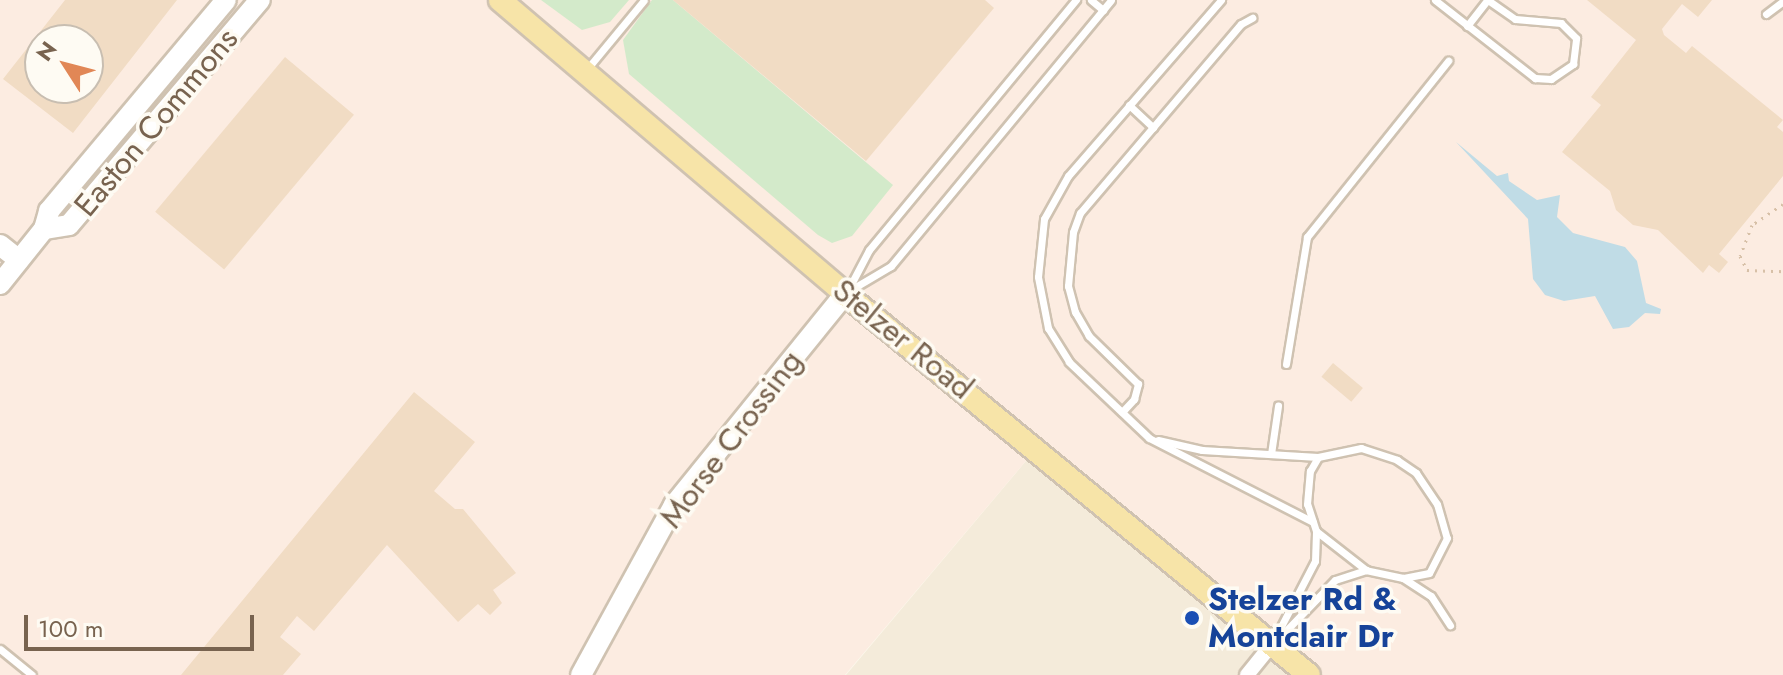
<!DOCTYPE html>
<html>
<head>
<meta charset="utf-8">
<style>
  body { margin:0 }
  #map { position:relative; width:1783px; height:675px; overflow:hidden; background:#fcf8ec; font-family:Jost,sans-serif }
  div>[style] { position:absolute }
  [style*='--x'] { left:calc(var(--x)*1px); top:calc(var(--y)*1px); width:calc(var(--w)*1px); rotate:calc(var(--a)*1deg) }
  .residential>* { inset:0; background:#f4ebda }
  .commercial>* { inset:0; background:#fcece1 }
  .green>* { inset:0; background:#d3eaca }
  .water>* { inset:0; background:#c0dce6 }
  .building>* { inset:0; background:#f1dcc4; transform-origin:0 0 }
  .path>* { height:3px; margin-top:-1.5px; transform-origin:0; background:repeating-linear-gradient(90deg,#d7c0a7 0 2px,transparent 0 8px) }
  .roads { filter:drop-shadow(2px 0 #cfc2b1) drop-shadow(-2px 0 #cfc2b1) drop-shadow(0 2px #cfc2b1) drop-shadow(0 -2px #cfc2b1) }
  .lane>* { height:7px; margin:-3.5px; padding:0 3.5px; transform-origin:3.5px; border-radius:3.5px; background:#fff }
  .street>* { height:14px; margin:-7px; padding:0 7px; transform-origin:7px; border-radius:7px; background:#fff }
  .secondary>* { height:20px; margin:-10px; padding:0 10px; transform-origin:10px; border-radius:10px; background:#fff }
  .primary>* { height:22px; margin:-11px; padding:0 11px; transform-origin:11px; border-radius:11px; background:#f7e4a8 }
  .dots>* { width:22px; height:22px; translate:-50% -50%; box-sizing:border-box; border:4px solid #fefbf3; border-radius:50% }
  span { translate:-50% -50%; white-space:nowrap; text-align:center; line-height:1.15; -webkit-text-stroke:7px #fefbf3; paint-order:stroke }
  .street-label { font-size:32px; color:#78634f }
  .transit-label { font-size:32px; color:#164399; font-weight:700 }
  .left { translate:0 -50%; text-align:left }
  .north { position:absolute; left:24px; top:24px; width:80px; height:80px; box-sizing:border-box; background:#fefbf3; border:2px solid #c8beb1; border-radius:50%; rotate:306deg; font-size:22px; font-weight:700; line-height:32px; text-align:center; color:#78634f }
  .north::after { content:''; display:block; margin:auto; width:28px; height:36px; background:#e18756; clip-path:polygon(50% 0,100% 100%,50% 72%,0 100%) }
  .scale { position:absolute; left:24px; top:615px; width:230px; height:36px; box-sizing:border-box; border:4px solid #78634f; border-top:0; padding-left:10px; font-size:24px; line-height:28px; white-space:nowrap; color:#78634f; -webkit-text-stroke:6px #fefbf3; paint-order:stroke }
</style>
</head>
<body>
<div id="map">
  <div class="residential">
    <i style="clip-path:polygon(1036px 449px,1309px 675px,846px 675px)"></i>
  </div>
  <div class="commercial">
    <i style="clip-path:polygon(evenodd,0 0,1783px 0,1783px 675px,1309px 675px,1036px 449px,845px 675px,0 675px,0 0,40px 40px,88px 40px,88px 88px,40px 88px,40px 40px)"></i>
  </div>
  <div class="green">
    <i style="clip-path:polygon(541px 0,629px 0,610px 22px,582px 30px)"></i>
    <i style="clip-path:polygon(652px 0,673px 0,893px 185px,852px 236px,832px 243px,818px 235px,629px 74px,623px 40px)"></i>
  </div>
  <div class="water">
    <i style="clip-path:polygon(1456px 142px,1497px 176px,1508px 173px,1509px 181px,1537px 200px,1560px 195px,1557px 217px,1573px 233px,1625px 247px,1637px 261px,1646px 303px,1661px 309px,1660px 314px,1645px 313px,1629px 327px,1613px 329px,1595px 296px,1564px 301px,1545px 295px,1533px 279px,1528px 219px)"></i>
  </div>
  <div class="building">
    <i style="clip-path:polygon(evenodd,65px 0,177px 0,73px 133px,3px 79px,65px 0,40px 40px,88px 40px,88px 88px,40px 88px,40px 40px)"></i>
    <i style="clip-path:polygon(673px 0,985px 0,994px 8px,866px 161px)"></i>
    <i style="clip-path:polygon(1587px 0,1712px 0,1698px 17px,1682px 4px,1662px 29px,1664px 35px,1686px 53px,1692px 46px,1783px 120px,1777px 127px,1783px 132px,1783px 176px,1719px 254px,1728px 262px,1719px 273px,1709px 265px,1703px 273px,1658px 230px,1633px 225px,1616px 210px,1610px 191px,1562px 152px,1601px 105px,1591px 97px,1636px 40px)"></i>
    <i style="left:285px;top:57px;width:90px;height:202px;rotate:40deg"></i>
    <i style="left:1333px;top:363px;width:39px;height:18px;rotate:40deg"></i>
    <i style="clip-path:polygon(414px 392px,475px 442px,434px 491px,455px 509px,463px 509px,516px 573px,493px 590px,502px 603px,490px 615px,478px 604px,458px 622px,387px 545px,314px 631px,297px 616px,280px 637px,301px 654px,283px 675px,181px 675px)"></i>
  </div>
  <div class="path">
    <i style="--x:1783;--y:204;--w:37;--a:146"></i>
    <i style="--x:1752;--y:225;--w:33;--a:111"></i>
    <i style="--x:1740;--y:256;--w:16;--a:63"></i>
    <i style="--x:1747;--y:270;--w:36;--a:2"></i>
  </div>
  <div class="roads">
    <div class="lane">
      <i style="--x:1091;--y:0;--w:16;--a:40"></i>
      <i style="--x:1221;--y:0;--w:233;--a:131"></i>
      <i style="--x:1068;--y:176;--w:49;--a:119.2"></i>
      <i style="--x:1044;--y:219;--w:58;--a:95.9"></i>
      <i style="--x:1038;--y:277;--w:52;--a:78.9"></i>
      <i style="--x:1048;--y:328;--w:40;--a:58"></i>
      <i style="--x:1069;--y:362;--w:110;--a:43.5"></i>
      <i style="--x:1149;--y:438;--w:184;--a:27.1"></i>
      <i style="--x:1435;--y:0;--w:127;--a:38"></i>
      <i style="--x:1535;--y:78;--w:16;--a:4"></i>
      <i style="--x:1551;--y:79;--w:27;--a:-34"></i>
      <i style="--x:1573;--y:64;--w:26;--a:-83"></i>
      <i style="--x:1576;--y:38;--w:21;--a:-135"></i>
      <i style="--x:1561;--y:23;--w:46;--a:-175"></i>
      <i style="--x:1515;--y:19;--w:33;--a:-145"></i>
      <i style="--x:1766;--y:14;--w:21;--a:-37"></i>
      <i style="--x:1467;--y:26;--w:33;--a:-52"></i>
      <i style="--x:587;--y:69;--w:89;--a:-50.4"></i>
      <i style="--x:1129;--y:105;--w:33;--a:43"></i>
      <i style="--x:848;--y:290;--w:45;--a:-62.3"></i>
      <i style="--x:869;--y:250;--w:325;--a:-50.4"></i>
      <i style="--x:847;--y:292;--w:51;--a:-30.6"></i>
      <i style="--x:891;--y:266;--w:345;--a:-50.4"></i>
      <i style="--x:1286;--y:364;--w:129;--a:-80.6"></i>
      <i style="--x:1307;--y:237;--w:226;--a:-51.3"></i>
      <i style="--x:1122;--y:412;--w:18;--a:-47"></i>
      <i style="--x:1134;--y:399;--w:16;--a:-75"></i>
      <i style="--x:1138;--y:384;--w:69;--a:-135.6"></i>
      <i style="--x:1089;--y:336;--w:28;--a:-120"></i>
      <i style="--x:1075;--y:312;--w:27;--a:-105"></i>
      <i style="--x:1068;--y:286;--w:54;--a:-84.7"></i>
      <i style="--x:1073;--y:232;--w:20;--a:-70"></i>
      <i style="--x:1080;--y:213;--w:248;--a:-49.6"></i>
      <i style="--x:1241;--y:24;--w:13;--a:-29"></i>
      <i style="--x:1158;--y:440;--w:45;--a:12.8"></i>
      <i style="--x:1202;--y:450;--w:116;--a:3.5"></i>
      <i style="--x:1361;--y:448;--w:38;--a:18"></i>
      <i style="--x:1397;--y:460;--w:23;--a:34"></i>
      <i style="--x:1416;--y:473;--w:37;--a:56"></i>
      <i style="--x:1437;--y:504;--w:35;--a:74"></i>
      <i style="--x:1447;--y:538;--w:39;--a:117"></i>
      <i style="--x:1429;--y:573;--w:26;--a:169"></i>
      <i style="--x:1403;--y:578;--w:38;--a:-168"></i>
      <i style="--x:1366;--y:570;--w:63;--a:-142"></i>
      <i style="--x:1316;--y:531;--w:28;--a:-108"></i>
      <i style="--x:1307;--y:504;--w:33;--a:-85"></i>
      <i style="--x:1310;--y:471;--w:16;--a:-60"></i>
      <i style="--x:1318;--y:457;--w:44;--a:-11.8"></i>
      <i style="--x:1271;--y:454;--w:49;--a:-81.7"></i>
      <i style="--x:1403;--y:578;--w:33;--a:33"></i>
      <i style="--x:1431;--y:596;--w:35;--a:57"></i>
      <i style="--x:1277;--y:640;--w:83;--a:-46"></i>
      <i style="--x:1335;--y:580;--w:33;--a:-18"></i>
      <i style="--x:1273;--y:642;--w:91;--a:-62.6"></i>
      <i style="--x:1315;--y:561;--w:30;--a:-88"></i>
      <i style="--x:0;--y:649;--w:41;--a:39.1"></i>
    </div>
    <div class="street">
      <i style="--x:1247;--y:675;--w:40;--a:-51"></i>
    </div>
    <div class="secondary">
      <i style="--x:44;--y:229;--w:25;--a:-9"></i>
      <i style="--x:69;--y:225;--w:295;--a:-49.7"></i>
      <i style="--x:0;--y:245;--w:24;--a:38"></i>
      <i style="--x:0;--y:284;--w:70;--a:-51.3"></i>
      <i style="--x:44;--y:229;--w:19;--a:-74"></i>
      <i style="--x:49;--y:211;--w:275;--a:-50"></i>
      <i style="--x:581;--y:675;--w:194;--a:-61.3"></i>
      <i style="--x:674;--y:505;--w:272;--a:-51"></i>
    </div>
    <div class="primary">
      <i style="--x:500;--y:0;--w:453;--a:40.4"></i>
      <i style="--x:845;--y:294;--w:600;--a:39.39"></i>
    </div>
  </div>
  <div class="dots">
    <i style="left:1192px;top:618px;background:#1a4fb4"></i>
  </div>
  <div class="street-label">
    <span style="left:156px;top:122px;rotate:-50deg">Easton Commons</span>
    <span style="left:903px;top:339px;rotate:39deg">Stelzer Road</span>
    <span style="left:731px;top:439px;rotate:-53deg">Morse Crossing</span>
  </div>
  <div class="transit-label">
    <span class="left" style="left:1208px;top:618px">Stelzer Rd &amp;<br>Montclair Dr</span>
  </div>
  <div class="north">N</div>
  <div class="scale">100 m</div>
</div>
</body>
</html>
